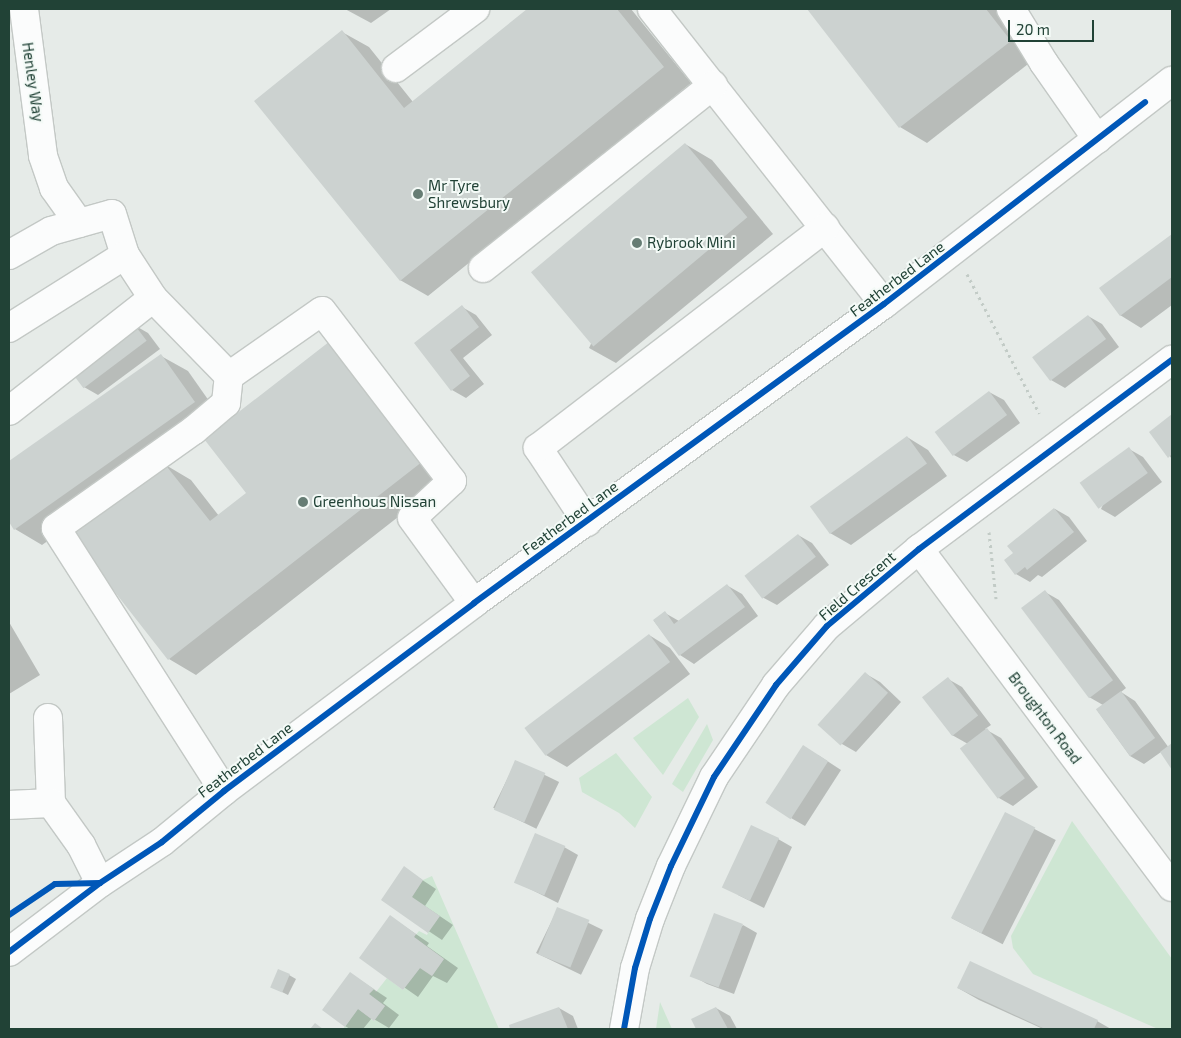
<!DOCTYPE html>
<html>
<head>
<meta charset="utf-8">
<style>
  body { margin:0 }
  #map { position:relative; width:1181px; height:1038px; overflow:hidden; background:#e6ebe8; font-family:"Exo 2",sans-serif }
  div>[style] { position:absolute }
  [style*='--x'] { left:calc(var(--x)*1px); top:calc(var(--y)*1px); width:calc(var(--w)*1px); rotate:calc(var(--a)*1deg) }
  .green>* { inset:0; background:#cee6d3 }
  .shadow>* { inset:0; background:#0003; transform-origin:0 0 }
  .building>* { inset:0; background:#ccd2d0; transform-origin:0 0 }
  .path>* { height:3px; margin-top:-1.5px; transform-origin:0; background:repeating-linear-gradient(90deg,#c2cbc6 0 2.5px,transparent 0 6.5px) }
  .roads { filter:drop-shadow(1px 0 #c3c8c5) drop-shadow(-1px 0 #c3c8c5) drop-shadow(0 1px #c3c8c5) drop-shadow(0 -1px #c3c8c5) }
  .minor>* { height:28px; margin:-14px; padding:0 14px; transform-origin:14px; border-radius:14px; background:#fbfcfc }
  .cycleway>* { height:6px; margin:-3px; padding:0 3px; transform-origin:3px; border-radius:3px; background:#0057b8 }
  .dots>* { width:14px; height:14px; translate:-50% -50%; box-sizing:border-box; border:2px solid #f4faf7; border-radius:50% }
  span { translate:-50% -50%; white-space:nowrap; text-align:center; line-height:1.15; -webkit-text-stroke:4px #f4faf7; paint-order:stroke }
  .street-label { font-size:15px; color:#214236 }
  .poi-label { font-size:15px; color:#214236 }
  .left { translate:0 -50%; text-align:left }
  .frame { position:absolute; inset:0; border:10px solid #214236; pointer-events:none }
  .scale { position:absolute; left:1008px; top:20px; width:86px; height:22px; box-sizing:border-box; border:2px solid #214236; border-top:0; padding-left:6px; font-size:15px; line-height:18px; white-space:nowrap; color:#214236; -webkit-text-stroke:4px #f4faf7; paint-order:stroke }
</style>
</head>
<body>
<div id="map">
  <div class="green">
    <i style="clip-path:polygon(688px 698px,699px 717px,663px 775px,633px 738px)"></i>
    <i style="clip-path:polygon(707px 724px,713px 740px,683px 792px,672px 784px)"></i>
    <i style="clip-path:polygon(616px 753px,652px 797px,635px 828px,619px 813px,582px 792px,579px 778px)"></i>
    <i style="clip-path:polygon(1072px 821px,1172px 959px,1172px 1029px,1158px 1029px,1033px 974px,1013px 948px,1011px 936px)"></i>
    <i style="clip-path:polygon(432px 876px,499px 1029px,343px 1029px,358px 1009px,374px 1021px,385px 1006px,369px 994px,374px 989px,376px 992px,387px 978px,403px 990px,420px 968px,432px 976px,444px 959px,414px 937px,419px 931px,427px 935px,428px 933px,412px 897px,423px 880px)"></i>
    <i style="clip-path:polygon(660px 1002px,672px 1029px,656px 1029px)"></i>
  </div>
  <div class="shadow">
    <i style="clip-path:polygon(345px 9px,391px 9px,371px 23px)"></i>
    <i style="clip-path:polygon(529px 9px,631px 9px,691px 83px,428px 296px,400px 280px,342px 32px,369px 47px,413px 102px)"></i>
    <i style="clip-path:polygon(809px 9px,1000px 9px,1037px 57px,927px 143px,900px 127px)"></i>
    <i style="clip-path:polygon(685px 144px,712px 160px,773px 234px,616px 363px,589px 348px)"></i>
    <i style="clip-path:polygon(1172px 235px,1172px 305px,1141px 328px,1120px 315px,1101px 289px)"></i>
    <i style="clip-path:polygon(462px 307px,476px 315px,492px 335px,463px 358px,484px 384px,466px 398px,452px 390px,416px 343px)"></i>
    <i style="clip-path:polygon(1088px 316px,1102px 324px,1119px 347px,1065px 388px,1051px 380px)"></i>
    <i style="clip-path:polygon(134px 325px,148px 333px,160px 349px,98px 395px,84px 387px,73px 371px)"></i>
    <i style="clip-path:polygon(334px 339px,453px 474px,196px 675px,169px 659px,164px 464px,191px 480px,219px 516px,248px 494px)"></i>
    <i style="clip-path:polygon(161px 356px,188px 371px,221px 418px,42px 545px,15px 529px,9px 520px,9px 463px)"></i>
    <i style="clip-path:polygon(989px 392px,1004px 400px,1020px 423px,967px 462px,952px 454px)"></i>
    <i style="clip-path:polygon(1172px 416px,1172px 459px,1151px 432px)"></i>
    <i style="clip-path:polygon(907px 437px,928px 450px,947px 476px,851px 545px,830px 533px)"></i>
    <i style="clip-path:polygon(1129px 449px,1143px 457px,1162px 482px,1115px 517px,1101px 509px)"></i>
    <i style="clip-path:polygon(1055px 509px,1069px 517px,1087px 541px,1042px 577px,1038px 575px,1030px 582px,1016px 574px,1014px 553px)"></i>
    <i style="clip-path:polygon(798px 535px,812px 543px,829px 565px,777px 605px,762px 597px)"></i>
    <i style="clip-path:polygon(728px 586px,742px 594px,758px 616px,694px 664px,680px 655px,654px 621px,665px 613px,679px 621px)"></i>
    <i style="clip-path:polygon(1045px 592px,1059px 600px,1126px 688px,1121px 692px,1135px 701px,1169px 748px,1172px 745px,1172px 768px,1161px 752px,1144px 764px,1130px 756px,1097px 710px,1103px 705px,1089px 697px)"></i>
    <i style="clip-path:polygon(9px 622px,40px 675px,9px 694px)"></i>
    <i style="clip-path:polygon(649px 635px,670px 648px,690px 674px,567px 767px,546px 755px)"></i>
    <i style="clip-path:polygon(866px 674px,880px 682px,901px 702px,856px 752px,842px 744px,820px 724px)"></i>
    <i style="clip-path:polygon(948px 679px,962px 687px,991px 725px,985px 729px,1001px 738px,1038px 787px,1013px 806px,999px 798px,968px 744px,952px 735px,924px 697px)"></i>
    <i style="clip-path:polygon(818px 755px,841px 770px,805px 826px,791px 818px)"></i>
    <i style="left:516px;top:761px;width:48px;height:52px;rotate:26deg"></i>
    <i style="left:1005px;top:814px;width:57px;height:117px;rotate:27deg"></i>
    <i style="clip-path:polygon(778px 839px,792px 847px,764px 908px,738px 895px)"></i>
    <i style="clip-path:polygon(564px 847px,578px 855px,558px 903px,516px 882px)"></i>
    <i style="clip-path:polygon(404px 868px,436px 889px,425px 906px,453px 925px,442px 940px,382px 900px)"></i>
    <i style="left:558px;top:908px;width:50px;height:50px;rotate:26deg"></i>
    <i style="clip-path:polygon(391px 917px,429px 943px,427px 946px,458px 968px,447px 983px,433px 976px,418px 997px,361px 957px)"></i>
    <i style="clip-path:polygon(743px 925px,757px 933px,734px 994px,707px 984px,693px 976px)"></i>
    <i style="clip-path:polygon(970px 963px,1097px 1021px,1111px 1029px,1043px 1029px,979px 1000px,958px 988px)"></i>
    <i style="clip-path:polygon(351px 974px,387px 998px,383px 1003px,399px 1015px,389px 1028px,372px 1018px,363px 1029px,350px 1029px,345px 1026px)"></i>
    <i style="clip-path:polygon(289px 975px,296px 979px,288px 995px,278px 990px)"></i>
    <i style="clip-path:polygon(559px 1008px,573px 1016px,578px 1029px,512px 1029px,511px 1026px)"></i>
    <i style="clip-path:polygon(716px 1008px,730px 1016px,737px 1029px,698px 1029px,693px 1020px)"></i>
  </div>
  <div class="building">
    <i style="clip-path:polygon(527px 9px,617px 9px,664px 67px,400px 281px,254px 101px,342px 30px,404px 108px)"></i>
    <i style="clip-path:polygon(807px 9px,986px 9px,1011px 41px,899px 128px)"></i>
    <i style="left:685px;top:143px;width:97px;height:201px;rotate:50deg"></i>
    <i style="clip-path:polygon(1172px 234px,1172px 277px,1120px 316px,1099px 288px)"></i>
    <i style="clip-path:polygon(462px 305px,479px 327px,450px 350px,470px 376px,451px 391px,414px 343px)"></i>
    <i style="left:1088px;top:315px;width:30px;height:70px;rotate:53deg"></i>
    <i style="left:134px;top:324px;width:21px;height:79px;rotate:53deg"></i>
    <i style="clip-path:polygon(334px 338px,427px 458px,168px 660px,71px 536px,164px 463px,210px 521px,246px 493px,204px 439px)"></i>
    <i style="clip-path:polygon(161px 354px,195px 402px,14px 530px,9px 522px,9px 461px)"></i>
    <i style="left:989px;top:391px;width:30px;height:68px;rotate:53deg"></i>
    <i style="clip-path:polygon(1172px 414px,1172px 454px,1168px 458px,1149px 432px)"></i>
    <i style="left:907px;top:436px;width:34px;height:120px;rotate:54deg"></i>
    <i style="left:1129px;top:447px;width:32px;height:61px;rotate:54deg"></i>
    <i style="clip-path:polygon(1054px 508px,1074px 532px,1027px 570px,1025px 567px,1015px 575px,1004px 560px,1013px 553px,1007px 546px)"></i>
    <i style="left:798px;top:534px;width:29px;height:68px;rotate:52deg"></i>
    <i style="clip-path:polygon(727px 584px,745px 607px,679px 656px,653px 620px,665px 611px,674px 624px)"></i>
    <i style="left:1045px;top:590px;width:113px;height:30px;rotate:53deg"></i>
    <i style="left:649px;top:634px;width:35px;height:156px;rotate:53deg"></i>
    <i style="left:865px;top:672px;width:31px;height:71px;rotate:42deg"></i>
    <i style="left:948px;top:677px;width:49px;height:33px;rotate:52deg"></i>
    <i style="left:1121px;top:691px;width:58px;height:31px;rotate:54deg"></i>
    <i style="left:987px;top:728px;width:63px;height:34px;rotate:53deg"></i>
    <i style="clip-path:polygon(1172px 743px,1172px 770px,1160px 752px)"></i>
    <i style="left:803px;top:745px;width:30px;height:69px;rotate:33deg"></i>
    <i style="left:515px;top:760px;width:33px;height:54px;rotate:23deg"></i>
    <i style="left:1005px;top:812px;width:34px;height:119px;rotate:27deg"></i>
    <i style="left:751px;top:825px;width:31px;height:69px;rotate:25deg"></i>
    <i style="left:535px;top:833px;width:33px;height:54px;rotate:23deg"></i>
    <i style="clip-path:polygon(404px 866px,423px 880px,412px 897px,440px 916px,428px 933px,381px 900px)"></i>
    <i style="left:557px;top:907px;width:35px;height:51px;rotate:22deg"></i>
    <i style="left:714px;top:913px;width:31px;height:68px;rotate:21deg"></i>
    <i style="clip-path:polygon(390px 915px,416px 934px,414px 937px,444px 959px,432px 976px,420px 968px,403px 990px,359px 958px)"></i>
    <i style="clip-path:polygon(970px 961px,1098px 1020px,1094px 1029px,1045px 1029px,957px 988px)"></i>
    <i style="left:278px;top:969px;width:13px;height:20px;rotate:23deg"></i>
    <i style="clip-path:polygon(350px 972px,374px 989px,369px 994px,385px 1006px,374px 1021px,358px 1009px,345px 1027px,322px 1010px)"></i>
    <i style="clip-path:polygon(559px 1007px,568px 1029px,510px 1029px,509px 1025px)"></i>
    <i style="clip-path:polygon(716px 1007px,728px 1029px,696px 1029px,691px 1019px)"></i>
    <i style="clip-path:polygon(315px 1023px,323px 1029px,310px 1029px)"></i>
  </div>
  <div class="path">
    <i style="--x:967;--y:274;--w:157;--a:62.6"></i>
    <i style="--x:989;--y:532;--w:67;--a:84"></i>
  </div>
  <div class="roads">
    <div class="minor">
      <i style="--x:24;--y:9;--w:148;--a:82.6"></i>
      <i style="--x:43;--y:156;--w:34;--a:71"></i>
      <i style="--x:54;--y:188;--w:43;--a:54.5"></i>
      <i style="--x:652;--y:9;--w:375;--a:51.8"></i>
      <i style="--x:1011;--y:9;--w:63;--a:58.6"></i>
      <i style="--x:1044;--y:63;--w:93;--a:55.1"></i>
      <i style="--x:396;--y:68;--w:99;--a:-36.8"></i>
      <i style="--x:9;--y:255;--w:48;--a:-29.7"></i>
      <i style="--x:51;--y:231;--w:63;--a:-15.6"></i>
      <i style="--x:112;--y:214;--w:43;--a:72.4"></i>
      <i style="--x:125;--y:255;--w:51;--a:56.9"></i>
      <i style="--x:153;--y:298;--w:109;--a:45.7"></i>
      <i style="--x:483;--y:268;--w:294;--a:-38.5"></i>
      <i style="--x:9;--y:328;--w:137;--a:-32.2"></i>
      <i style="--x:9;--y:411;--w:183;--a:-38.1"></i>
      <i style="--x:587;--y:522;--w:89;--a:-123.5"></i>
      <i style="--x:538;--y:448;--w:362;--a:-37.5"></i>
      <i style="--x:919;--y:549;--w:422;--a:53.2"></i>
      <i style="--x:48;--y:718;--w:85;--a:88"></i>
      <i style="--x:224;--y:791;--w:312;--a:-122.6"></i>
      <i style="--x:56;--y:528;--w:169;--a:-35.4"></i>
      <i style="--x:194;--y:430;--w:42;--a:-40.2"></i>
      <i style="--x:226;--y:403;--w:27;--a:-84"></i>
      <i style="--x:229;--y:376;--w:113;--a:-35"></i>
      <i style="--x:322;--y:311;--w:214;--a:52.6"></i>
      <i style="--x:452;--y:481;--w:54;--a:137.2"></i>
      <i style="--x:412;--y:518;--w:105;--a:53.9"></i>
      <i style="--x:9;--y:805;--w:42;--a:-2.7"></i>
      <i style="--x:51;--y:803;--w:52;--a:54.5"></i>
      <i style="--x:81;--y:845;--w:42;--a:63.4"></i>
      <i style="--x:9;--y:952;--w:114;--a:-37.2"></i>
      <i style="--x:100;--y:883;--w:74;--a:-33.5"></i>
      <i style="--x:162;--y:842;--w:80;--a:-39.4"></i>
      <i style="--x:224;--y:791;--w:313;--a:-36.9"></i>
      <i style="--x:474;--y:603;--w:507;--a:-36.1"></i>
      <i style="--x:884;--y:304;--w:364;--a:-37.8"></i>
      <i style="--x:624;--y:1029;--w:62;--a:-79.8"></i>
      <i style="--x:635;--y:968;--w:51;--a:-73"></i>
      <i style="--x:650;--y:919;--w:57;--a:-68.4"></i>
      <i style="--x:671;--y:866;--w:99;--a:-64.2"></i>
      <i style="--x:714;--y:777;--w:111;--a:-56"></i>
      <i style="--x:776;--y:685;--w:78;--a:-49.2"></i>
      <i style="--x:827;--y:626;--w:120;--a:-39.9"></i>
      <i style="--x:919;--y:549;--w:316;--a:-36.8"></i>
    </div>
  </div>
  <div class="cycleway">
    <i style="--x:9;--y:915;--w:55;--a:-34"></i>
    <i style="--x:55;--y:884;--w:45;--a:-1.3"></i>
    <i style="--x:9;--y:952;--w:114;--a:-37.2"></i>
    <i style="--x:100;--y:883;--w:74;--a:-33.5"></i>
    <i style="--x:162;--y:842;--w:80;--a:-39.4"></i>
    <i style="--x:224;--y:791;--w:313;--a:-36.9"></i>
    <i style="--x:474;--y:603;--w:507;--a:-36.1"></i>
    <i style="--x:884;--y:304;--w:330;--a:-37.7"></i>
    <i style="--x:624;--y:1029;--w:62;--a:-79.8"></i>
    <i style="--x:635;--y:968;--w:51;--a:-73"></i>
    <i style="--x:650;--y:919;--w:57;--a:-68.4"></i>
    <i style="--x:671;--y:866;--w:99;--a:-64.2"></i>
    <i style="--x:714;--y:777;--w:111;--a:-56"></i>
    <i style="--x:776;--y:685;--w:78;--a:-49.2"></i>
    <i style="--x:827;--y:626;--w:120;--a:-39.9"></i>
    <i style="--x:919;--y:549;--w:316;--a:-36.8"></i>
  </div>
  <div class="dots">
    <i style="left:418px;top:194px;background:#667d74"></i>
    <i style="left:637px;top:243px;background:#667d74"></i>
    <i style="left:303px;top:502px;background:#667d74"></i>
  </div>
  <div class="street-label">
    <span style="left:33px;top:82px;rotate:82deg">Henley Way</span>
    <span style="left:897px;top:279px;rotate:-37deg">Featherbed Lane</span>
    <span style="left:570px;top:518px;rotate:-36deg">Featherbed Lane</span>
    <span style="left:857px;top:586px;rotate:-41deg">Field Crescent</span>
    <span style="left:1045px;top:718px;rotate:53deg">Broughton Road</span>
    <span style="left:245px;top:760px;rotate:-37deg">Featherbed Lane</span>
  </div>
  <div class="poi-label">
    <span class="left" style="left:428px;top:194px">Mr Tyre<br>Shrewsbury</span>
    <span class="left" style="left:647px;top:243px">Rybrook Mini</span>
    <span class="left" style="left:313px;top:502px">Greenhous Nissan</span>
  </div>
  <div class="frame"></div>
  <div class="scale">20 m</div>
</div>
</body>
</html>
